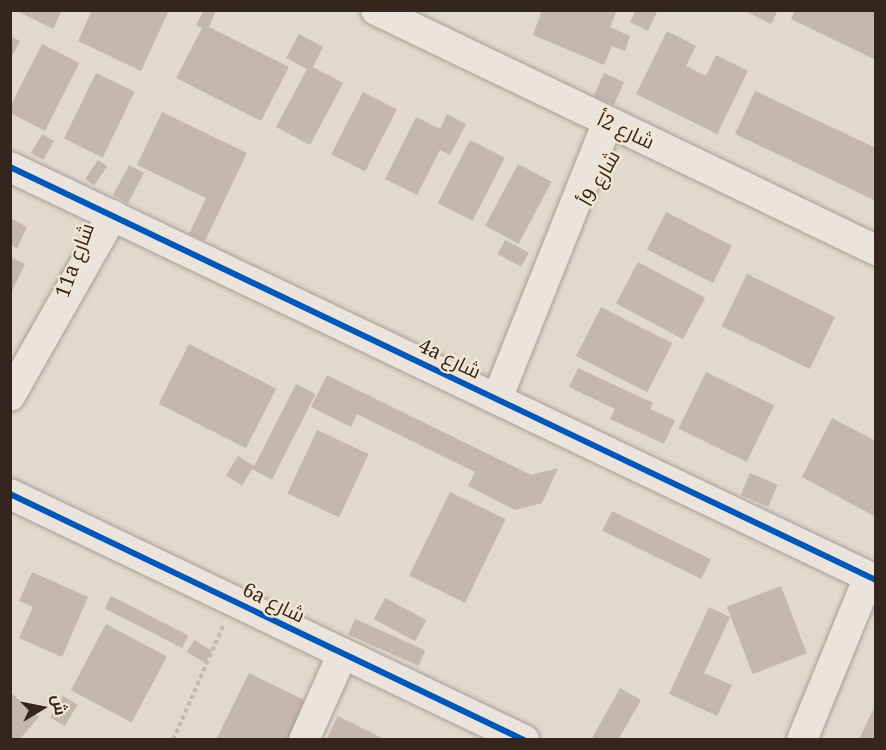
<!DOCTYPE html>
<html>
<head>
<meta charset="utf-8">
<style>
	body { margin:0 }
	#map { position:relative; width:886px; height:750px; overflow:hidden; background:#e1d9cb; font-family:"Noto Serif",Cairo,serif }
	div>[style] { position:absolute }
	[style*='--x'] { left:calc(var(--x)*1px); top:calc(var(--y)*1px); width:calc(var(--w)*1px); rotate:calc(var(--a)*1deg) }
	.building>* { inset:0; background:#c5b7ac; transform-origin:0 0 }
	.path>* { height:4px; margin-top:-2px; transform-origin:0; background:repeating-linear-gradient(90deg,#c2bbb3 0 4.5px,transparent 0 7.5px) }
	.roads { filter:drop-shadow(0 0 2px #a69e94) drop-shadow(0 0 2px #a69e94) }
	.street>* { height:30px; margin:-15px; padding:0 15px; transform-origin:15px; border-radius:15px; background:#eae4dc }
	.cycleway>* { height:6px; margin:-3px; padding:0 3px; transform-origin:3px; border-radius:3px; background:#0057b8 }
	span { translate:-50% -50%; white-space:nowrap; text-align:center; line-height:1.15; -webkit-text-stroke:4.5px #f3e6d0; paint-order:stroke }
	.street-label { font-size:20px; color:#34261d }
	.frame { position:absolute; inset:0; border:12px solid #34261d; pointer-events:none }
	.north { position:absolute; left:12px; top:678px; width:60px; height:60px; -webkit-text-stroke:4px #f3e6d0; paint-order:stroke; rotate:80deg; font-size:16px; font-weight:700; line-height:24px; text-align:center; color:#34261d }
	.north::after { content:''; display:block; margin:auto; width:21px; height:27px; background:#34261d; clip-path:polygon(50% 0,100% 100%,50% 72%,0 100%) }
</style>
</head>
<body>
<div id="map">
	<div class="building">
		<i style="clip-path:polygon(15px 10px,62px 10px,53px 29px)"></i>
		<i style="clip-path:polygon(92px 10px,169px 10px,141px 71px,78px 41px)"></i>
		<i style="clip-path:polygon(204px 10px,216px 10px,209px 27px,289px 67px,261px 121px,176px 78px,202px 28px,196px 25px)"></i>
		<i style="clip-path:polygon(542px 10px,617px 10px,610px 27px,630px 36px,625px 51px,612px 46px,604px 65px,533px 35px)"></i>
		<i style="clip-path:polygon(636px 10px,658px 10px,648px 31px,630px 22px)"></i>
		<i style="clip-path:polygon(743px 10px,778px 10px,771px 24px)"></i>
		<i style="clip-path:polygon(795px 10px,876px 10px,876px 60px,791px 19px)"></i>
		<i style="clip-path:polygon(667px 31px,696px 46px,686px 66px,706px 76px,716px 55px,748px 71px,717px 134px,636px 94px)"></i>
		<i style="clip-path:polygon(299px 34px,323px 47px,313px 67px,343px 83px,310px 145px,276px 127px,307px 69px,286px 58px)"></i>
		<i style="clip-path:polygon(10px 36px,20px 41px,10px 60px)"></i>
		<i style="left:42px;top:44px;width:42px;height:76px;rotate:27deg"></i>
		<i style="left:96px;top:73px;width:43px;height:73px;rotate:26deg"></i>
		<i style="left:604px;top:73px;width:22px;height:25px;rotate:24deg"></i>
		<i style="clip-path:polygon(755px 91px,876px 148px,876px 201px,735px 134px)"></i>
		<i style="left:363px;top:92px;width:38px;height:70px;rotate:27deg"></i>
		<i style="clip-path:polygon(162px 112px,247px 153px,205px 241px,189px 234px,206px 198px,137px 165px)"></i>
		<i style="clip-path:polygon(447px 114px,466px 124px,450px 155px,440px 150px,417px 195px,385px 179px,416px 117px,440px 129px)"></i>
		<i style="left:42px;top:134px;width:14px;height:22px;rotate:30deg"></i>
		<i style="left:470px;top:140px;width:39px;height:71px;rotate:27deg"></i>
		<i style="left:98px;top:160px;width:11px;height:23px;rotate:34deg"></i>
		<i style="left:518px;top:164px;width:38px;height:70px;rotate:28deg"></i>
		<i style="left:129px;top:165px;width:17px;height:34px;rotate:28deg"></i>
		<i style="left:666px;top:212px;width:74px;height:42px;rotate:27deg"></i>
		<i style="clip-path:polygon(10px 218px,27px 227px,17px 248px,10px 245px)"></i>
		<i style="left:505px;top:240px;width:27px;height:16px;rotate:28deg"></i>
		<i style="clip-path:polygon(10px 257px,25px 264px,10px 295px)"></i>
		<i style="left:638px;top:262px;width:76px;height:47px;rotate:28deg"></i>
		<i style="left:747px;top:274px;width:98px;height:58px;rotate:26deg"></i>
		<i style="left:601px;top:307px;width:80px;height:55px;rotate:27deg"></i>
		<i style="left:189px;top:344px;width:98px;height:67px;rotate:27deg"></i>
		<i style="clip-path:polygon(578px 368px,653px 403px,650px 409px,675px 420px,664px 444px,610px 419px,615px 409px,569px 387px)"></i>
		<i style="left:706px;top:372px;width:76px;height:63px;rotate:26deg"></i>
		<i style="clip-path:polygon(327px 375px,531px 475px,558px 468px,542px 503px,515px 510px,468px 486px,475px 472px,357px 414px,351px 427px,311px 407px)"></i>
		<i style="left:296px;top:384px;width:22px;height:96px;rotate:27deg"></i>
		<i style="clip-path:polygon(832px 418px,876px 441px,876px 517px,802px 477px)"></i>
		<i style="left:317px;top:430px;width:57px;height:70px;rotate:25deg"></i>
		<i style="left:238px;top:456px;width:19px;height:23px;rotate:32deg"></i>
		<i style="left:750px;top:473px;width:30px;height:24px;rotate:23deg"></i>
		<i style="left:450px;top:492px;width:62px;height:93px;rotate:26deg"></i>
		<i style="left:612px;top:511px;width:110px;height:22px;rotate:26deg"></i>
		<i style="clip-path:polygon(32px 572px,88px 597px,62px 657px,19px 638px,33px 607px,19px 601px)"></i>
		<i style="left:781px;top:586px;width:72px;height:58px;rotate:69deg"></i>
		<i style="left:111px;top:596px;width:87px;height:14px;rotate:27deg"></i>
		<i style="left:385px;top:598px;width:47px;height:24px;rotate:28deg"></i>
		<i style="clip-path:polygon(709px 607px,730px 617px,704px 673px,732px 685px,717px 716px,669px 694px)"></i>
		<i style="left:355px;top:619px;width:77px;height:17px;rotate:24deg"></i>
		<i style="left:106px;top:624px;width:69px;height:75px;rotate:28deg"></i>
		<i style="left:194px;top:640px;width:21px;height:14px;rotate:31deg"></i>
		<i style="clip-path:polygon(249px 673px,310px 703px,292px 740px,216px 740px)"></i>
		<i style="clip-path:polygon(620px 688px,641px 700px,618px 740px,591px 740px)"></i>
		<i style="clip-path:polygon(10px 692px,39px 717px,19px 740px,10px 740px)"></i>
		<i style="left:63px;top:696px;width:17px;height:25px;rotate:31deg"></i>
		<i style="clip-path:polygon(876px 704px,876px 740px,860px 740px,859px 739px)"></i>
		<i style="clip-path:polygon(338px 716px,386px 740px,326px 740px)"></i>
	</div>
	<div class="path">
		<i style="--x:173;--y:740;--w:127;--a:-66.3"></i>
	</div>
	<div class="roads">
		<div class="street">
			<i style="--x:376;--y:10;--w:555;--a:25.64"></i>
			<i style="--x:10;--y:167;--w:959;--a:25.5"></i>
			<i style="--x:10;--y:396;--w:208;--a:-60.4"></i>
			<i style="--x:497;--y:399;--w:298;--a:-68.2"></i>
			<i style="--x:10;--y:494;--w:570;--a:25.58"></i>
			<i style="--x:304;--y:740;--w:95;--a:-65.9"></i>
			<i style="--x:802;--y:740;--w:176;--a:-67.7"></i>
		</div>
	</div>
	<div class="cycleway">
		<i style="--x:10;--y:167;--w:959;--a:25.5"></i>
		<i style="--x:10;--y:494;--w:570;--a:25.58"></i>
	</div>
	<div class="street-label">
		<span style="left:626px;top:130px;rotate:25deg">شارع 2أ</span>
		<span style="left:599px;top:178px;rotate:-60deg">شارع 9أ</span>
		<span style="left:74px;top:260px;rotate:-70deg">11a شارع</span>
		<span style="left:450px;top:358px;rotate:26deg">4a شارع</span>
		<span style="left:274px;top:602px;rotate:26deg">6a شارع</span>
	</div>
	<div class="frame"></div>
	<div class="north">ش</div>
</div>
</body>
</html>
